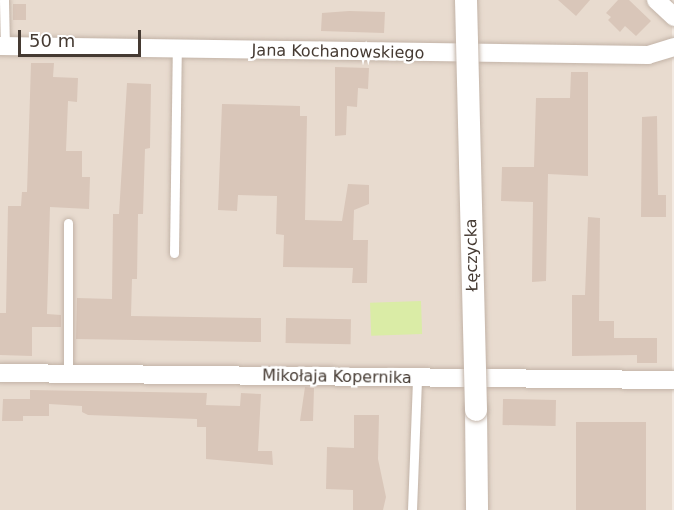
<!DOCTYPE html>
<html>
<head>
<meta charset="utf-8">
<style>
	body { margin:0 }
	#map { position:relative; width:674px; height:510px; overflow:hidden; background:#f3eae2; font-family:"DejaVu Sans",sans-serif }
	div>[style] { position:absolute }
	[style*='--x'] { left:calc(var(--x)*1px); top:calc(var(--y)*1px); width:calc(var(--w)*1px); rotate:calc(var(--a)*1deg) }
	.residential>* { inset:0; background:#e8dbcf; transform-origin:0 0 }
	.green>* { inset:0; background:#daeca6; transform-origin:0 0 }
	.building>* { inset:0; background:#d9c6b9; transform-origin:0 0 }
	.roads { filter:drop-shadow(0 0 2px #c2b3a7) drop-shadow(0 0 2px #c2b3a7) }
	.service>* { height:9px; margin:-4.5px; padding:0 4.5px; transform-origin:4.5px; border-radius:4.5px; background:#fff }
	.minor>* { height:18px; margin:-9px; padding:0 9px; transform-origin:9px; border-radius:9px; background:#fff }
	.tertiary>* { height:22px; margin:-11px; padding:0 11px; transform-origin:11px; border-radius:11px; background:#fff }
	.bridges { filter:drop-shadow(0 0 2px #c2b3a7) drop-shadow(0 0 2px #c2b3a7) }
	.tertiary-bridge>* { height:22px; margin:-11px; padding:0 11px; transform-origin:11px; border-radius:11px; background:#fff }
	span { translate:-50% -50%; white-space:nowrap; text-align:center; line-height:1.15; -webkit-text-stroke:5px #fff; paint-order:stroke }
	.street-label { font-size:16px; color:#453a32 }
	.scale { position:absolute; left:18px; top:30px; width:123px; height:27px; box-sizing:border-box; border:3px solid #453a32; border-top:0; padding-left:8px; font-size:18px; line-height:21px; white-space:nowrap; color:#453a32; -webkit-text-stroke:4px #fff; paint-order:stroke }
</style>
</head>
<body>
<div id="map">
	<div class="residential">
		<i style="left:0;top:0;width:672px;height:510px"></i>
	</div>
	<div class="green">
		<i style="left:421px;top:301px;width:33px;height:51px;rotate:88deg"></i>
	</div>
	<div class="building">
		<i style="clip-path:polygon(558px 0,590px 0,576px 16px)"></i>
		<i style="clip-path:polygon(618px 0,629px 0,651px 21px,636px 36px,625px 26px,620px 32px,608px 20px,611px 17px,606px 13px)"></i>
		<i style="left:26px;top:4px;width:16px;height:13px;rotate:90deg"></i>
		<i style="clip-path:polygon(349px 11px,385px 12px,384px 33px,321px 31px,322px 13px)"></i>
		<i style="clip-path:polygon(31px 63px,54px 63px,53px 77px,78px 78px,77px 102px,68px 101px,66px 151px,82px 151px,82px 177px,90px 177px,89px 209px,50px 207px,47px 314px,61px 315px,61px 327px,32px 327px,32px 356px,0 355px,0 313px,6px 313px,8px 206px,21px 206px,22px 192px,27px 192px)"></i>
		<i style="clip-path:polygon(335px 67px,369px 68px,368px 89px,358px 88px,357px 107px,347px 106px,346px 135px,335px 136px)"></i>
		<i style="clip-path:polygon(571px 72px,588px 72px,588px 176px,548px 174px,546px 281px,532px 282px,533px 202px,501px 201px,502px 167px,534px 167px,536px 98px,570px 98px)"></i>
		<i style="clip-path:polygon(127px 83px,151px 84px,150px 148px,145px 149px,143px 214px,138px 214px,137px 279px,132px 279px,131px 316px,261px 318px,261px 342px,76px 339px,77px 298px,112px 299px,113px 214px,119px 214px)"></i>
		<i style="clip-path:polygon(222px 104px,300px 106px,300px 116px,307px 116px,305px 220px,342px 221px,348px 184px,369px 185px,369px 204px,354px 210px,353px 240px,368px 240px,367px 283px,352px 283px,353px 268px,283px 267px,284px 235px,276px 234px,277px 196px,238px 195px,237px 211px,218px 210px)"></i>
		<i style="clip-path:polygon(657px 116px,658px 195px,666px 195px,666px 217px,641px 217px,642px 117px)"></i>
		<i style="clip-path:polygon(588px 217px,600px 218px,599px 321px,614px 321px,614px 338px,657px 338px,657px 363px,637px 363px,637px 355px,572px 356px,572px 295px,585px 295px)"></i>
		<i style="left:286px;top:318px;width:65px;height:25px;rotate:1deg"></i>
		<i style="clip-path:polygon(305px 387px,314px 388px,313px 421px,300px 421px)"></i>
		<i style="clip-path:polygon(30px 390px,207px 393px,206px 405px,240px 406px,241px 393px,261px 394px,258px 451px,272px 451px,273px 465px,206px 459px,206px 427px,197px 427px,197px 419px,88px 415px,82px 412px,82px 406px,49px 404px,49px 416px,23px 416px,23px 421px,2px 421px,3px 399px,30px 399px)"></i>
		<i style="left:503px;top:399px;width:53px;height:26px;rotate:1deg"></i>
		<i style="clip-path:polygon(354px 415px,379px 415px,378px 459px,386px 497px,383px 510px,353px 510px,353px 490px,326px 489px,327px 447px,354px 448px)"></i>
		<i style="left:576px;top:422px;width:70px;height:88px"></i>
	</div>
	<div class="roads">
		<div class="service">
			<i style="--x:4;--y:0;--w:46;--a:88.8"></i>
			<i style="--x:68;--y:223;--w:151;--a:90"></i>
			<i style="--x:174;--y:253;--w:203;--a:-89.2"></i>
			<i style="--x:412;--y:510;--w:132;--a:-87.8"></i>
		</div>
		<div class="minor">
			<i style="--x:656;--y:0;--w:25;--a:43"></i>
			<i style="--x:0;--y:46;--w:648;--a:0.8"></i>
			<i style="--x:648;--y:55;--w:27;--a:-17"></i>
			<i style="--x:0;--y:373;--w:674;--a:0.6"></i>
		</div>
		<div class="tertiary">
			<i style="--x:476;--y:410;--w:100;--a:89.4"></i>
		</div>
	</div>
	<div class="bridges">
		<div class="tertiary-bridge">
			<i style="--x:466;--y:0;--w:410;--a:88.6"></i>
		</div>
	</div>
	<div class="street-label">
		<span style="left:338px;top:52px;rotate:1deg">Jana Kochanowskiego</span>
		<span style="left:472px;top:255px;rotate:-91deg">Łęczycka</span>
		<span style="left:337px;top:377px;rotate:1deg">Mikołaja Kopernika</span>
	</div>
	<div class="scale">50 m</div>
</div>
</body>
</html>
